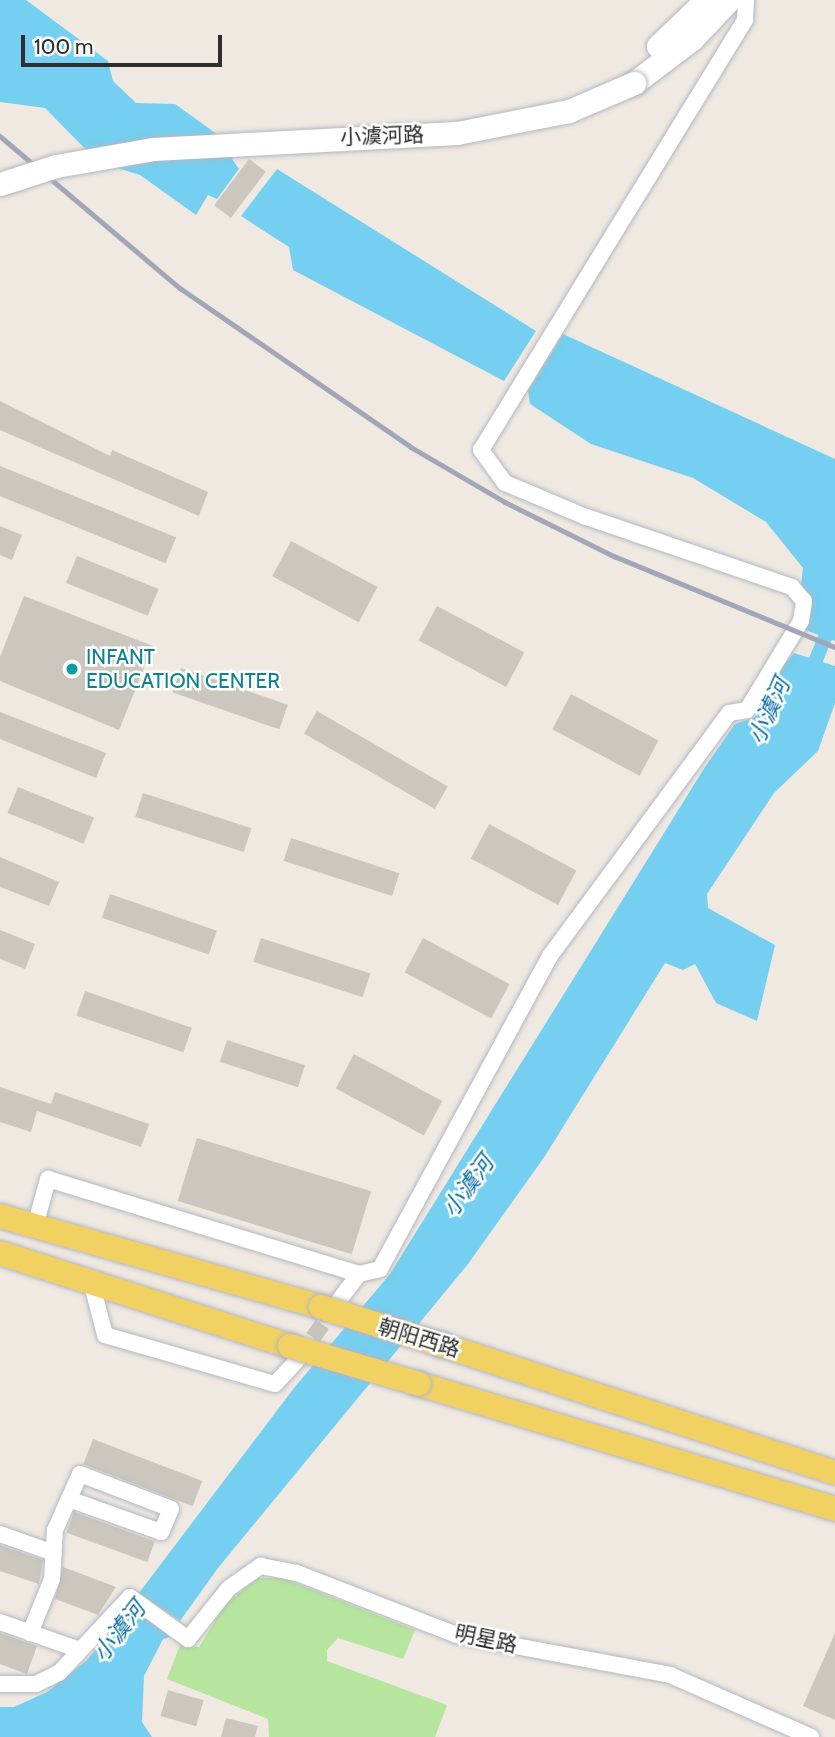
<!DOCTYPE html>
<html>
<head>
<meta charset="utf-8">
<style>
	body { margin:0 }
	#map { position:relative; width:835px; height:1737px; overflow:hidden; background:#efe9e1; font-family:Cabin,"Noto Sans SC",sans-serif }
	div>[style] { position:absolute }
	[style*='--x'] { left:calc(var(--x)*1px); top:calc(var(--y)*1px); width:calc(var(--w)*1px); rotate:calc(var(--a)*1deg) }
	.green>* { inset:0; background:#b6e59e }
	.water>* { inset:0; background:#75cff0 }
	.canal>* { height:14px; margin:-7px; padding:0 7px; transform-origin:7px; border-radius:7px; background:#75cff0 }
	.building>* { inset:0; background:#cbc7bf; transform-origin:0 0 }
	.street-tunnel>* { height:16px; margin-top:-8px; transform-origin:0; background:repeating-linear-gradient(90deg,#c8c4bd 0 16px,transparent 0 24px) }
	.roads { filter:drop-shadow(0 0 2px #b4b7c1) drop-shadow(0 0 2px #b4b7c1) }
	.street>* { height:16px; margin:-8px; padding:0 8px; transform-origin:8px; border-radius:8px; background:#fff }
	.secondary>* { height:23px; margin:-11.5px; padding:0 11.5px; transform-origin:11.5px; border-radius:11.5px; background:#fff }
	.primary>* { height:24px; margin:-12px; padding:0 12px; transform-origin:12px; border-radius:12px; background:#f2d163 }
	.rail>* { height:4.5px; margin:-2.25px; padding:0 2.25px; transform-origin:2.25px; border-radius:2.25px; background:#a3a6b8 }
	.bridges { filter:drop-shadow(0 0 2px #b4b7c1) drop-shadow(0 0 2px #b4b7c1) }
	.secondary-bridge>* { height:23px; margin:-11.5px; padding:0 11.5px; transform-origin:11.5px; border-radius:11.5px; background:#fff }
	.primary-bridge>* { height:24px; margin:-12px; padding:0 12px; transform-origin:12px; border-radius:12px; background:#f2d163 }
	.dots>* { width:19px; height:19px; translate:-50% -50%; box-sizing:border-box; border:4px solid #fff; border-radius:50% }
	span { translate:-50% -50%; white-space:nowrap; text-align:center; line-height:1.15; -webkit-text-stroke:5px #fff; paint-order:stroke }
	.street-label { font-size:21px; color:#2e2e2e }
	.culture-label { font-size:21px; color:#0d838f }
	.left { translate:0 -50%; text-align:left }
	.water-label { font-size:23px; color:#0d6fa3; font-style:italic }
	.scale { position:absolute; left:21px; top:35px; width:201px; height:32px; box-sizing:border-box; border:4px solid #2e2e2e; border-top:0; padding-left:9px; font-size:21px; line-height:24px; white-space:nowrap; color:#2e2e2e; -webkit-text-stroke:5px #fff; paint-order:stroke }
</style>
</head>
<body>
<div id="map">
	<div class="green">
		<i style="clip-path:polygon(258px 1578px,283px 1578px,415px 1630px,403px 1659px,338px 1638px,327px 1650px,327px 1661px,447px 1705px,435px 1737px,269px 1737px,268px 1719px,167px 1679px,180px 1645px,199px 1647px,226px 1603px)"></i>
	</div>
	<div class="water">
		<i style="clip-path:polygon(0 0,26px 0,108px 61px,113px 81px,136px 103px,175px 104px,239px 150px,232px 159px,239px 169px,217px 199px,208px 195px,196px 215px,140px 175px,98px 162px,45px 108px,0 102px)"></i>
		<i style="clip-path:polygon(277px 169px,536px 331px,504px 381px,293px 270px,289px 247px,241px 216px)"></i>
		<i style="clip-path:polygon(563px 334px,835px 459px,835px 641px,805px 630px,811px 612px,801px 585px,803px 568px,766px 522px,693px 478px,591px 444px,530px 404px,528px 391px)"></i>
		<i style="clip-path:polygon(794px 653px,835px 666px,835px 703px,818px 751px,774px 793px,707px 894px,708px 908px,775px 945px,757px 1021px,716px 1003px,695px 964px,683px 970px,665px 963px,545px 1156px,468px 1264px,218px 1568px,180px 1621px,139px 1593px,294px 1388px,390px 1274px,705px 767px,735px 724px,755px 717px,766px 686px)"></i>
		<i style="clip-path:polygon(131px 1607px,170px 1637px,163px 1639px,144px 1676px,142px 1722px,152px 1737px,0 1737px,0 1707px,14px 1707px,47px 1692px,87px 1660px)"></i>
	</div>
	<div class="canal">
		<i style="--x:809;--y:677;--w:69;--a:-67.9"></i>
	</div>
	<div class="building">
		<i style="left:249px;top:159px;width:21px;height:58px;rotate:37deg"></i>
		<i style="clip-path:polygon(0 401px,110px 456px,112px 450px,208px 492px,199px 516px,0 430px)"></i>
		<i style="left:0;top:466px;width:190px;height:28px;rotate:22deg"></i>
		<i style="clip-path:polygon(0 526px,22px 535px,12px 560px,0 555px)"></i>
		<i style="left:291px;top:541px;width:98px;height:40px;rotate:28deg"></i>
		<i style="left:77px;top:556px;width:88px;height:29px;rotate:22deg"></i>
		<i style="clip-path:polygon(24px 596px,153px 646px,119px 730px,0 681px,0 657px)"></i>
		<i style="left:437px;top:606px;width:99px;height:39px;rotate:28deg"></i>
		<i style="left:181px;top:668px;width:113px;height:26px;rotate:19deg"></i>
		<i style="left:571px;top:694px;width:99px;height:40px;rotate:28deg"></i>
		<i style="left:317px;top:711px;width:151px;height:26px;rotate:30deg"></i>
		<i style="clip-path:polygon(0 712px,106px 753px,96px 778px,0 739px)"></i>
		<i style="left:18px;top:787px;width:82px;height:28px;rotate:22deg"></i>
		<i style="left:143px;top:793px;width:114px;height:25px;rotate:18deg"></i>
		<i style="left:489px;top:824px;width:99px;height:39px;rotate:28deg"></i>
		<i style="left:291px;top:838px;width:114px;height:24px;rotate:18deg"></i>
		<i style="clip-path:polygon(0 857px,59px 882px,49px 906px,0 887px)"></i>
		<i style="left:110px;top:894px;width:113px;height:25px;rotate:19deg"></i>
		<i style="clip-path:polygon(0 930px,35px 944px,25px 969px,0 959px)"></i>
		<i style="left:261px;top:938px;width:115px;height:25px;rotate:18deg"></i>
		<i style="left:423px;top:938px;width:98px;height:39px;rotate:28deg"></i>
		<i style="left:85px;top:991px;width:113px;height:26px;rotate:19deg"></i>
		<i style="left:227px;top:1040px;width:82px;height:23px;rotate:18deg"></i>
		<i style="left:354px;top:1054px;width:100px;height:39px;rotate:28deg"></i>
		<i style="clip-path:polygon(0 1087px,51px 1104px,55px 1092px,149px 1124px,141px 1147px,37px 1111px,31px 1132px,0 1122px)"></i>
		<i style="left:197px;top:1138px;width:182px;height:66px;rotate:17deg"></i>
		<i style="left:93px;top:1439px;width:117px;height:27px;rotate:21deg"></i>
		<i style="left:74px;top:1512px;width:86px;height:22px;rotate:20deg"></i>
		<i style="clip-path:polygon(0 1545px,43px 1560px,39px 1584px,0 1571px)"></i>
		<i style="clip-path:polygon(63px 1567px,116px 1587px,98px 1615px,55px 1599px)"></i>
		<i style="clip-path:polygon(0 1633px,37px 1646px,27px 1674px,0 1664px)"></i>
		<i style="clip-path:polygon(835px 1633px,835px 1720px,803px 1706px)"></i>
		<i style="left:168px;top:1690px;width:37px;height:27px;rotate:16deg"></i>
		<i style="clip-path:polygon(226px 1718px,258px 1726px,255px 1737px,221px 1737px)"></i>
	</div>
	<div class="street-tunnel">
		<i style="--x:299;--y:1357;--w:65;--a:-54.4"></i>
	</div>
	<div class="roads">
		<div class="street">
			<i style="--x:35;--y:1226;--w:49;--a:-74.5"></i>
			<i style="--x:48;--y:1179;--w:325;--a:17"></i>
			<i style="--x:359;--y:1274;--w:22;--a:-13"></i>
			<i style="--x:380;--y:1269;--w:356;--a:-61.5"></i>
			<i style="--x:550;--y:956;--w:302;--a:-53.6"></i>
			<i style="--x:729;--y:713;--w:18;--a:-9"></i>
			<i style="--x:747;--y:710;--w:104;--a:-58.8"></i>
			<i style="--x:801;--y:621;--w:20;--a:-81"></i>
			<i style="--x:804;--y:601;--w:18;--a:-131"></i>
			<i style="--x:792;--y:587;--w:218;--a:-161.2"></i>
			<i style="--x:586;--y:517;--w:88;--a:-157.2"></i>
			<i style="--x:505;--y:483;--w:41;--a:-126"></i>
			<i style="--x:481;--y:450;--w:505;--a:-58.45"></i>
			<i style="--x:745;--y:20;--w:20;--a:-87"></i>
			<i style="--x:92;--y:1285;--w:52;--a:75.4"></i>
			<i style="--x:105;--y:1335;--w:177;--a:16.1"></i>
			<i style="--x:275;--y:1384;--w:34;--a:-47"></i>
			<i style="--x:337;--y:1303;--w:36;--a:-53"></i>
			<i style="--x:0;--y:1534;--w:57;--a:19.4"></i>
			<i style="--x:0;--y:1622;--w:85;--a:19.3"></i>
			<i style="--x:30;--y:1633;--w:58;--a:-67.8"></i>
			<i style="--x:52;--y:1579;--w:49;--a:-86.5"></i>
			<i style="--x:55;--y:1530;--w:61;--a:-65.9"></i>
			<i style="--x:80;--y:1474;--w:97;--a:21"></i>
			<i style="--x:171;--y:1509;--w:25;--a:113"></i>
			<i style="--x:161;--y:1532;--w:98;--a:-160.3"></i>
			<i style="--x:0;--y:1684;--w:36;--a:0"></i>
			<i style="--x:36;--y:1684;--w:25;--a:-26"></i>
			<i style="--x:59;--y:1673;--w:104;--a:-46.9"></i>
			<i style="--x:130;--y:1597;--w:72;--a:35.9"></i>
			<i style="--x:188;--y:1639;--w:65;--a:-51.2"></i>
			<i style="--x:229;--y:1588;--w:39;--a:-35"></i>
			<i style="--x:261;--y:1566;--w:37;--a:11"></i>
			<i style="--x:297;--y:1573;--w:172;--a:21.2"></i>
			<i style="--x:457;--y:1635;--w:217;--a:10.6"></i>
			<i style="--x:670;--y:1675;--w:154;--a:23.7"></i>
		</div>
		<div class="secondary">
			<i style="--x:658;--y:46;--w:66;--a:-43.8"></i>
			<i style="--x:634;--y:83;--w:73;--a:-37.2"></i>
			<i style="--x:692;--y:39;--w:54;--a:-46.5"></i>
		</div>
		<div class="primary">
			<i style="--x:0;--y:1216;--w:334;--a:15.8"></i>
			<i style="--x:0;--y:1253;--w:305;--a:17.8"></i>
			<i style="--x:442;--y:1345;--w:413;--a:18"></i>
			<i style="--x:419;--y:1384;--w:434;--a:16.7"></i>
		</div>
	</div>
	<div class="rail">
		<i style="--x:0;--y:136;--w:236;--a:40.2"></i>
		<i style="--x:180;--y:288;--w:280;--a:34.5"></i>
		<i style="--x:411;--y:447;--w:109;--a:30.3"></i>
		<i style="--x:505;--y:502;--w:122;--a:26.4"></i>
		<i style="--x:614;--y:556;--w:239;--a:22.4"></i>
	</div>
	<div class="bridges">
		<div class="secondary-bridge">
			<i style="--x:0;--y:184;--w:59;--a:-17.8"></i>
			<i style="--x:56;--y:166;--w:98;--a:-9.9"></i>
			<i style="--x:153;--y:149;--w:304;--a:-3"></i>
			<i style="--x:457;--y:133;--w:114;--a:-11.1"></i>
			<i style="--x:569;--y:111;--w:71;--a:-23.3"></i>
		</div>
		<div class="primary-bridge">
			<i style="--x:321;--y:1307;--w:127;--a:17.4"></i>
			<i style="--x:290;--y:1346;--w:134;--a:16.4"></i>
		</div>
	</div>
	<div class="dots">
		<i style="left:72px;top:669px;background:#0f9aa8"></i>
	</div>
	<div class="street-label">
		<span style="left:382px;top:136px;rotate:-2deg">小澞河路</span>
		<span style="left:419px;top:1338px;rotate:17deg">朝阳西路</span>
		<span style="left:486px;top:1639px;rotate:12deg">明星路</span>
	</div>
	<div class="culture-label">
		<span class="left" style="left:86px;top:669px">INFANT<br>EDUCATION CENTER</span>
	</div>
	<div class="water-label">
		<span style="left:769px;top:711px;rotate:-66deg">小澞河</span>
		<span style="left:468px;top:1186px;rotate:-54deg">小澞河</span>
		<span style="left:119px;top:1631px;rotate:-52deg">小澞河</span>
	</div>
	<div class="scale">100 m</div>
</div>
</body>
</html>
